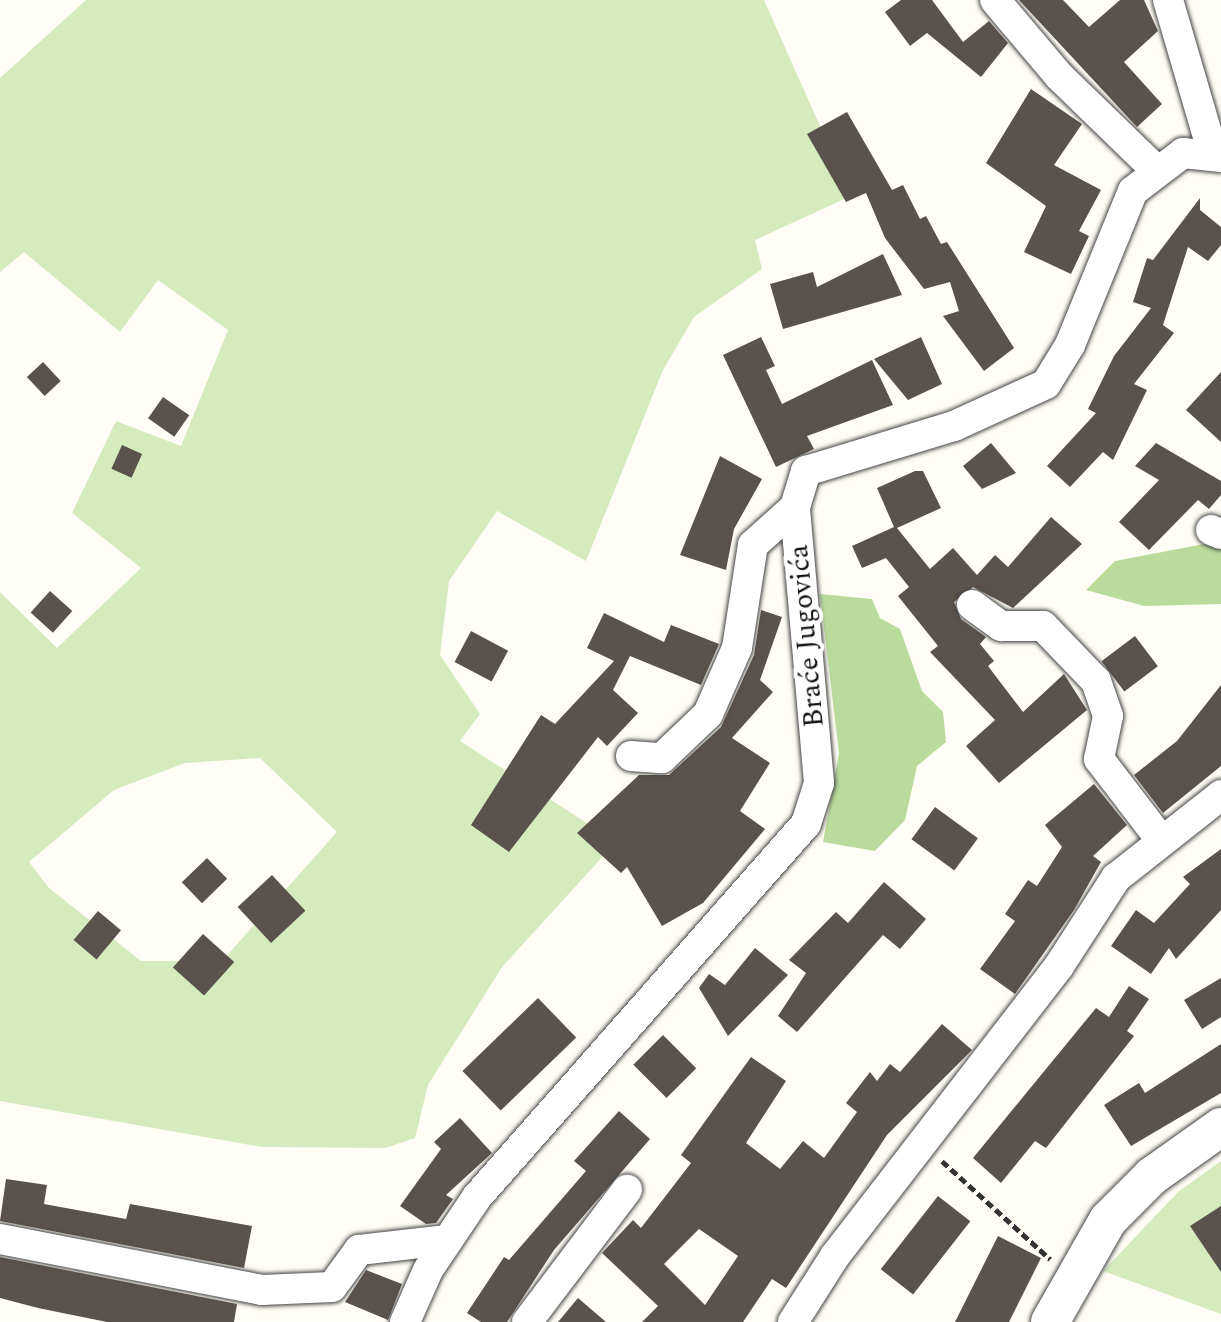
<!DOCTYPE html>
<html>
<head>
<meta charset="utf-8">
<style>
	body { margin:0 }
	#map { position:relative; width:1221px; height:1322px; overflow:hidden; background:#fffdf5; font-family:Spectral,serif }
	div>[style] { position:absolute }
	[style*='--x'] { left:calc(var(--x)*1px); top:calc(var(--y)*1px); width:calc(var(--w)*1px); rotate:calc(var(--a)*1deg) }
	.green>* { inset:0; background:#d5ebbd }
	.forest>* { inset:0; background:#b9dc9c }
	.building>* { inset:0; background:#5a524d; transform-origin:0 0 }
	.path>* { height:5px; margin-top:-2.5px; transform-origin:0; background:repeating-linear-gradient(90deg,#333 0 8px,transparent 0 12px) }
	.roads { filter:drop-shadow(0 0 2px #444) drop-shadow(0 0 2px #444) }
	.minor>* { height:30px; margin:-15px; padding:0 15px; transform-origin:15px; border-radius:15px; background:#fff }
	.tertiary>* { height:38px; margin:-19px; padding:0 19px; transform-origin:19px; border-radius:19px; background:#fff }
	span { translate:-50% -50%; white-space:nowrap; text-align:center; line-height:1.15; -webkit-text-stroke:8px #fff; paint-order:stroke }
	.street-label { font-size:28px; color:#111 }
</style>
</head>
<body>
<div id="map">
	<div class="green">
		<i style="clip-path:polygon(evenodd,86px 0,764px 0,851px 196px,755px 240px,762px 269px,694px 317px,663px 370px,586px 561px,497px 511px,449px 581px,440px 655px,480px 714px,460px 741px,616px 842px,502px 967px,428px 1085px,415px 1138px,385px 1148px,261px 1147px,0 1101px,0 592px,57px 648px,141px 568px,72px 513px,116px 421px,181px 446px,228px 330px,158px 280px,120px 332px,24px 252px,0 272px,0 78px,86px 0,260px 758px,337px 832px,222px 961px,141px 961px,49px 888px,29px 862px,114px 790px,185px 763px,260px 758px)"></i>
		<i style="clip-path:polygon(1221px 1161px,1221px 1314px,1103px 1271px,1178px 1192px)"></i>
	</div>
	<div class="forest">
		<i style="clip-path:polygon(1204px 544px,1221px 547px,1221px 604px,1144px 606px,1086px 590px,1115px 561px)"></i>
		<i style="clip-path:polygon(820px 594px,872px 599px,880px 618px,900px 629px,922px 691px,943px 712px,946px 742px,917px 766px,905px 820px,875px 851px,823px 842px,839px 753px)"></i>
	</div>
	<div class="building">
		<i style="clip-path:polygon(901px 0,932px 0,963px 42px,989px 21px,1008px 43px,981px 77px,927px 33px,910px 46px,885px 12px)"></i>
		<i style="clip-path:polygon(1019px 0,1063px 0,1089px 27px,1120px 0,1144px 0,1158px 31px,1124px 62px,1162px 104px,1137px 127px)"></i>
		<i style="clip-path:polygon(1031px 89px,1082px 124px,1054px 165px,1101px 190px,1079px 231px,1089px 236px,1071px 274px,1024px 252px,1046px 206px,986px 163px)"></i>
		<i style="clip-path:polygon(847px 112px,892px 190px,903px 185px,920px 219px,926px 216px,941px 244px,947px 242px,1014px 348px,984px 371px,943px 316px,959px 311px,950px 282px,924px 289px,885px 238px,866px 193px,846px 202px,807px 134px)"></i>
		<i style="clip-path:polygon(1200px 198px,1200px 210px,1221px 227px,1221px 245px,1208px 261px,1188px 247px,1163px 325px,1174px 333px,1134px 384px,1147px 390px,1113px 460px,1103px 452px,1070px 487px,1047px 466px,1096px 413px,1088px 409px,1114px 356px,1151px 308px,1133px 302px,1147px 258px,1153px 260px)"></i>
		<i style="clip-path:polygon(883px 254px,902px 295px,783px 329px,770px 284px,813px 272px,817px 287px)"></i>
		<i style="clip-path:polygon(761px 337px,775px 366px,766px 370px,782px 404px,872px 360px,893px 405px,807px 436px,814px 449px,776px 467px,723px 355px)"></i>
		<i style="clip-path:polygon(921px 337px,942px 384px,908px 400px,874px 359px)"></i>
		<i style="left:43px;top:362px;width:26px;height:22px;rotate:47deg"></i>
		<i style="clip-path:polygon(1221px 372px,1221px 442px,1186px 410px)"></i>
		<i style="left:163px;top:397px;width:32px;height:26px;rotate:35deg"></i>
		<i style="clip-path:polygon(991px 443px,1016px 473px,982px 489px,963px 466px)"></i>
		<i style="clip-path:polygon(1156px 443px,1221px 481px,1221px 495px,1209px 509px,1198px 500px,1149px 550px,1119px 522px,1159px 480px,1135px 466px)"></i>
		<i style="left:122px;top:445px;width:22px;height:26px;rotate:24deg"></i>
		<i style="clip-path:polygon(720px 456px,762px 479px,734px 529px,726px 570px,680px 555px)"></i>
		<i style="clip-path:polygon(915px 471px,923px 471px,941px 508px,897px 528px,930px 569px,953px 548px,977px 575px,995px 555px,1008px 567px,1051px 517px,1082px 544px,1013px 608px,973px 587px,954px 602px,961px 619px,986px 637px,980px 644px,994px 661px,988px 666px,1023px 712px,1064px 674px,1087px 710px,999px 783px,966px 746px,995px 720px,930px 652px,938px 646px,898px 596px,909px 587px,886px 558px,862px 568px,852px 546px,894px 527px,877px 488px)"></i>
		<i style="left:50px;top:591px;width:30px;height:29px;rotate:42deg"></i>
		<i style="clip-path:polygon(761px 610px,782px 617px,760px 680px,773px 692px,732px 738px,770px 763px,740px 811px,765px 829px,703px 903px,662px 926px,627px 867px,621px 873px,577px 833px,639px 775px,669px 775px,721px 727px,754px 655px)"></i>
		<i style="clip-path:polygon(604px 613px,664px 642px,671px 625px,719px 644px,701px 685px,630px 656px,613px 690px,638px 713px,607px 746px,598px 737px,509px 852px,471px 825px,541px 715px,555px 724px,614px 661px,587px 648px)"></i>
		<i style="left:471px;top:631px;width:42px;height:35px;rotate:28deg"></i>
		<i style="left:1135px;top:636px;width:38px;height:42px;rotate:53deg"></i>
		<i style="clip-path:polygon(1221px 685px,1221px 766px,1163px 813px,1134px 775px,1177px 741px)"></i>
		<i style="clip-path:polygon(1094px 784px,1127px 825px,1093px 856px,1101px 862px,1074px 910px,1015px 994px,980px 969px,1015px 921px,1005px 914px,1028px 880px,1037px 886px,1062px 847px,1045px 825px)"></i>
		<i style="left:935px;top:807px;width:53px;height:40px;rotate:36deg"></i>
		<i style="clip-path:polygon(1221px 849px,1221px 910px,1176px 959px,1169px 948px,1151px 974px,1111px 946px,1136px 910px,1154px 923px,1190px 884px,1183px 877px)"></i>
		<i style="left:207px;top:858px;width:29px;height:35px;rotate:46deg"></i>
		<i style="left:272px;top:875px;width:49px;height:47px;rotate:47deg"></i>
		<i style="clip-path:polygon(884px 882px,926px 919px,900px 949px,883px 935px,797px 1032px,778px 1016px,806px 973px,789px 960px,836px 912px,848px 923px)"></i>
		<i style="left:98px;top:911px;width:30px;height:38px;rotate:40deg"></i>
		<i style="left:203px;top:934px;width:42px;height:45px;rotate:42deg"></i>
		<i style="clip-path:polygon(755px 948px,788px 975px,728px 1036px,699px 988px,709px 974px,725px 985px)"></i>
		<i style="clip-path:polygon(1221px 978px,1221px 1017px,1202px 1029px,1184px 1000px)"></i>
		<i style="clip-path:polygon(1129px 986px,1149px 999px,1127px 1031px,1134px 1036px,1046px 1148px,1035px 1141px,1001px 1183px,973px 1158px,1096px 1008px,1109px 1017px)"></i>
		<i style="left:538px;top:998px;width:55px;height:105px;rotate:46deg"></i>
		<i style="clip-path:polygon(evenodd,942px 1024px,972px 1050px,887px 1135px,786px 1288px,772px 1279px,743px 1322px,642px 1322px,658px 1306px,602px 1253px,633px 1220px,641px 1228px,691px 1163px,681px 1155px,751px 1057px,786px 1081px,746px 1143px,780px 1169px,803px 1141px,824px 1158px,857px 1112px,846px 1103px,870px 1072px,877px 1081px,890px 1064px,900px 1072px,942px 1024px,699px 1229px,738px 1256px,705px 1305px,664px 1264px,699px 1229px)"></i>
		<i style="left:663px;top:1035px;width:47px;height:42px;rotate:45deg"></i>
		<i style="clip-path:polygon(1221px 1044px,1221px 1093px,1131px 1146px,1104px 1105px,1139px 1083px,1145px 1093px)"></i>
		<i style="clip-path:polygon(619px 1111px,650px 1139px,554px 1250px,507px 1322px,481px 1322px,467px 1313px,504px 1257px,509px 1260px,586px 1171px,574px 1161px)"></i>
		<i style="clip-path:polygon(460px 1118px,492px 1153px,446px 1195px,453px 1199px,436px 1223px,426px 1224px,400px 1206px,441px 1149px,434px 1142px)"></i>
		<i style="clip-path:polygon(6px 1179px,47px 1185px,44px 1204px,126px 1219px,130px 1204px,252px 1226px,244px 1268px,0 1221px)"></i>
		<i style="left:938px;top:1196px;width:41px;height:93px;rotate:38deg"></i>
		<i style="clip-path:polygon(1221px 1206px,1221px 1272px,1190px 1226px)"></i>
		<i style="clip-path:polygon(998px 1236px,1041px 1258px,1009px 1322px,955px 1322px)"></i>
		<i style="clip-path:polygon(0 1257px,237px 1304px,234px 1322px,107px 1322px,38px 1308px,0 1298px)"></i>
		<i style="clip-path:polygon(366px 1270px,402px 1284px,388px 1320px,345px 1302px)"></i>
		<i style="clip-path:polygon(578px 1298px,606px 1322px,558px 1322px)"></i>
	</div>
	<div class="path">
		<i style="--x:942;--y:1161;--w:146;--a:42.2"></i>
	</div>
	<div class="roads">
		<div class="minor">
			<i style="--x:995;--y:0;--w:99;--a:49.9"></i>
			<i style="--x:1059;--y:76;--w:132;--a:44.1"></i>
			<i style="--x:1168;--y:0;--w:160;--a:73.7"></i>
			<i style="--x:1211;--y:530;--w:11;--a:22"></i>
			<i style="--x:972;--y:605;--w:36;--a:36"></i>
			<i style="--x:1001;--y:626;--w:42;--a:0"></i>
			<i style="--x:1043;--y:626;--w:76;--a:46.1"></i>
			<i style="--x:1096;--y:681;--w:37;--a:71"></i>
			<i style="--x:1108;--y:716;--w:44;--a:101.8"></i>
			<i style="--x:1099;--y:759;--w:102;--a:52.6"></i>
			<i style="--x:631;--y:756;--w:31;--a:4"></i>
			<i style="--x:662;--y:758;--w:64;--a:-43.7"></i>
			<i style="--x:708;--y:714;--w:72;--a:-66.3"></i>
			<i style="--x:737;--y:648;--w:104;--a:-81.2"></i>
			<i style="--x:753;--y:545;--w:57;--a:-42.1"></i>
			<i style="--x:0;--y:1239;--w:267;--a:11"></i>
			<i style="--x:262;--y:1290;--w:70;--a:-2.5"></i>
			<i style="--x:332;--y:1287;--w:46;--a:-53.9"></i>
			<i style="--x:359;--y:1250;--w:89;--a:-6.5"></i>
			<i style="--x:405;--y:1322;--w:57;--a:-66.1"></i>
			<i style="--x:428;--y:1270;--w:88;--a:-56.1"></i>
			<i style="--x:477;--y:1197;--w:497;--a:-48.6"></i>
			<i style="--x:806;--y:824;--w:43;--a:-72.4"></i>
			<i style="--x:819;--y:783;--w:277;--a:-95"></i>
			<i style="--x:795;--y:507;--w:38;--a:-73"></i>
			<i style="--x:806;--y:471;--w:155;--a:-16.9"></i>
			<i style="--x:954;--y:426;--w:101;--a:-24.5"></i>
			<i style="--x:1046;--y:384;--w:46;--a:-58.4"></i>
			<i style="--x:1070;--y:345;--w:166;--a:-67.8"></i>
			<i style="--x:1133;--y:191;--w:63;--a:-37.2"></i>
			<i style="--x:1183;--y:153;--w:38;--a:6"></i>
			<i style="--x:527;--y:1322;--w:166;--a:-52.9"></i>
			<i style="--x:793;--y:1322;--w:78;--a:-57.5"></i>
			<i style="--x:835;--y:1256;--w:366;--a:-52.3"></i>
			<i style="--x:1059;--y:966;--w:105;--a:-57.1"></i>
			<i style="--x:1116;--y:878;--w:134;--a:-38.3"></i>
		</div>
		<div class="tertiary">
			<i style="--x:1050;--y:1322;--w:117;--a:-60.4"></i>
			<i style="--x:1108;--y:1220;--w:62;--a:-45"></i>
			<i style="--x:1152;--y:1176;--w:85;--a:-35.4"></i>
		</div>
	</div>
	<div class="street-label">
		<span style="left:807px;top:636px;rotate:-95deg">Braće Jugovića</span>
	</div>
</div>
</body>
</html>
